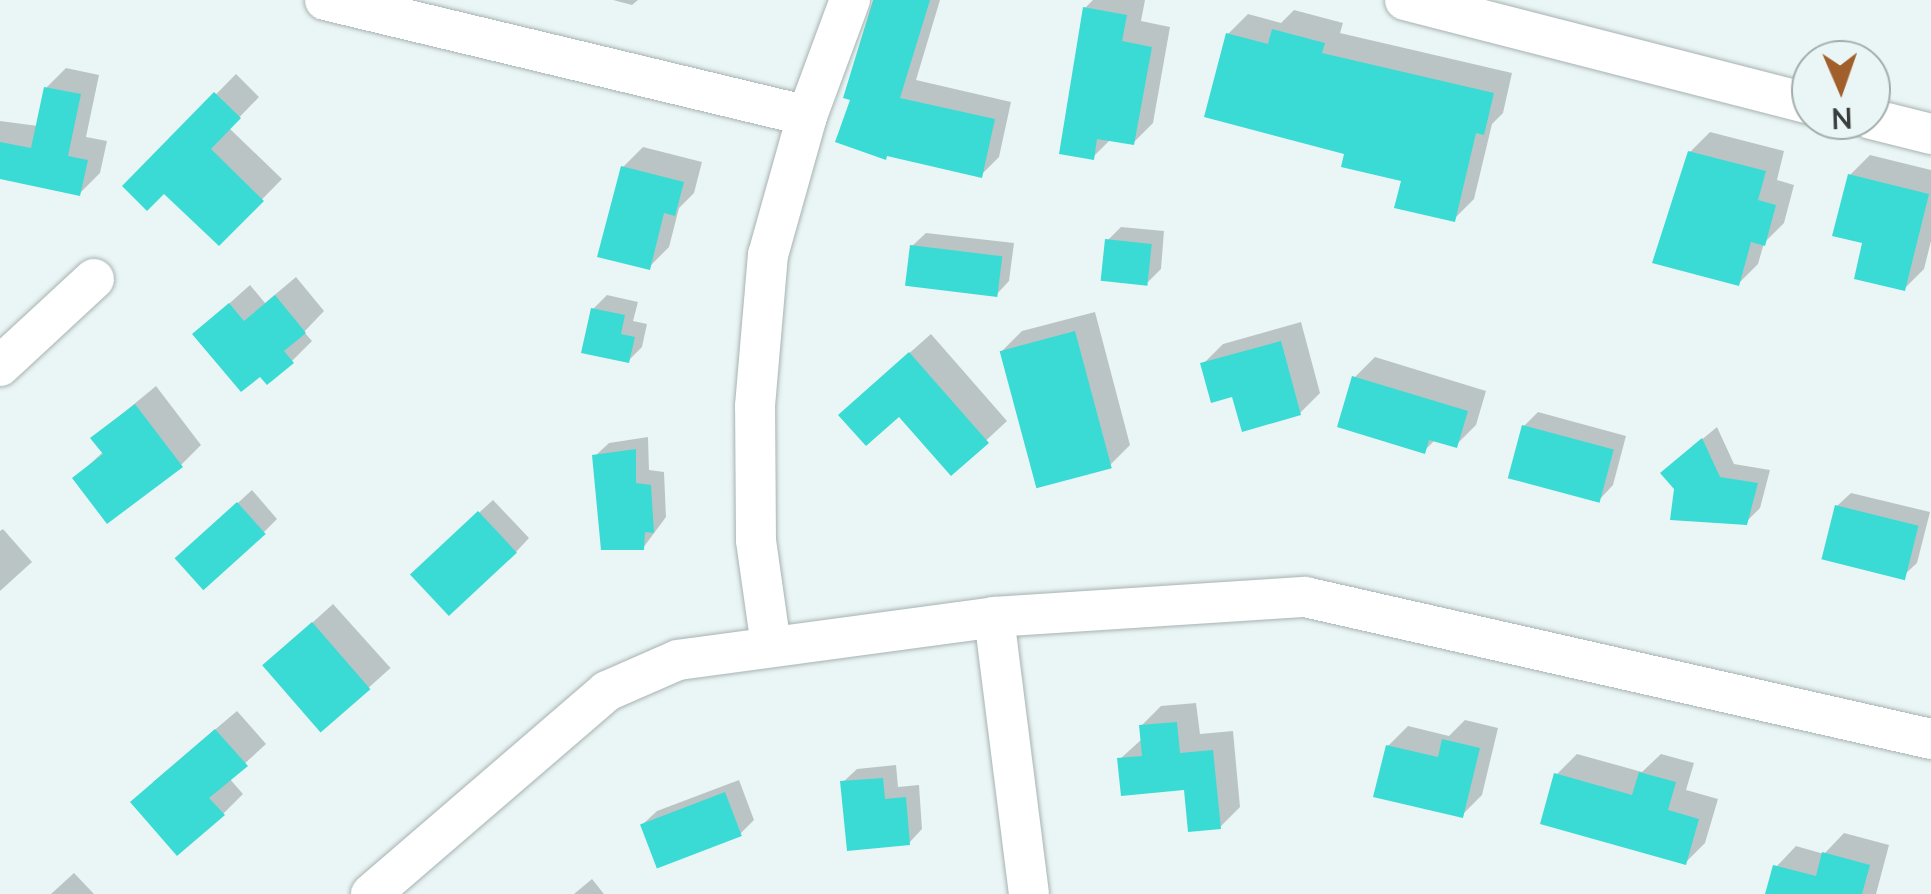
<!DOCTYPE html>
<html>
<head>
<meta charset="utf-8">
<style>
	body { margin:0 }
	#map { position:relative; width:1931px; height:894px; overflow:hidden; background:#eaf6f5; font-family:Mulish,sans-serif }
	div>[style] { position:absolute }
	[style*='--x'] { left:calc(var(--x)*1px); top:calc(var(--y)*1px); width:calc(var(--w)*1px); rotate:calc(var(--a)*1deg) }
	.shadow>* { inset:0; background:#0003; transform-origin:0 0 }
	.building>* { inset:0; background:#3adbd4; transform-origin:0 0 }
	.roads { filter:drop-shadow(0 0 2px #a7b2b1) drop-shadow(0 0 2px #a7b2b1) }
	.minor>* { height:40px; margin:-20px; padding:0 20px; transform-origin:20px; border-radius:20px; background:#fff }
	span { translate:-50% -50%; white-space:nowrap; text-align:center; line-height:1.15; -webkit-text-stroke:8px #eaf6f5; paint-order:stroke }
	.north { position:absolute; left:1791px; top:40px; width:100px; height:100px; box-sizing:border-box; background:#eaf6f5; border:2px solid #a3acab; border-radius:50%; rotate:178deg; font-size:28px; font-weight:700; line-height:40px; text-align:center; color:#393d3d }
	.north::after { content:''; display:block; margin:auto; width:35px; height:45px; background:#a15f2b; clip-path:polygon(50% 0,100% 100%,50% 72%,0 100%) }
</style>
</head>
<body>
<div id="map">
	<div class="shadow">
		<i style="clip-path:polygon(613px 0,638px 0,632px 5px)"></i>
		<i style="clip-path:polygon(875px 0,940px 0,916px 80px,1011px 102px,999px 157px,981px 175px,854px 99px)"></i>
		<i style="clip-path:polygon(1093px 0,1145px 0,1141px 21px,1170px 27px,1153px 123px,1133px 143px,1111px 139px,1093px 157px,1085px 8px)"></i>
		<i style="clip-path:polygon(1294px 10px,1343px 23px,1340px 33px,1512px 73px,1503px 113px,1492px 124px,1474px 199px,1454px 219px,1404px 179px,1347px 152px,1228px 34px,1248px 14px,1281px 23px)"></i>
		<i style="clip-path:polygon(66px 68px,99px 75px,86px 137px,107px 141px,100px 173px,80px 193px,0 177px,0 121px,38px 126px,46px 88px)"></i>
		<i style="clip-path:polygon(236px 74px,259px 97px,229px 128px,282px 179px,219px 243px,164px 190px,126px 186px)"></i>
		<i style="clip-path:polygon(1710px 132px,1784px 151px,1777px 180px,1794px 185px,1784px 223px,1764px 243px,1758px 264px,1738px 284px,1690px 152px)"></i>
		<i style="clip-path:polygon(643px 147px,702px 162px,694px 193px,679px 208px,669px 247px,649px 267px,623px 167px)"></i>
		<i style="clip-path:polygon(1870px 155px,1931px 170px,1931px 241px,1924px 269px,1904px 289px,1865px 241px,1850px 175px)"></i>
		<i style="clip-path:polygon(1121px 227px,1164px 231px,1161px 269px,1147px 283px,1107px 241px)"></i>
		<i style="clip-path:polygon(926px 233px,1014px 243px,1009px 281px,996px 295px,912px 246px)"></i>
		<i style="clip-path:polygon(296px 277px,324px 311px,304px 332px,312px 341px,292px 361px,260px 373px,195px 334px,250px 285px,265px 303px)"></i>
		<i style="clip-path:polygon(607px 295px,638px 302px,633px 321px,647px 324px,642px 347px,628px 361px,593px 309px)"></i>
		<i style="clip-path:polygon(1095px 312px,1130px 445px,1110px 465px,1002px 351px,1022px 331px)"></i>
		<i style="clip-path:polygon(1301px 322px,1320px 393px,1300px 413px,1234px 394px,1203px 364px,1223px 344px)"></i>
		<i style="clip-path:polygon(931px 334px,1007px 421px,951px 473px,899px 414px,862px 395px)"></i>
		<i style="clip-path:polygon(1375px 357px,1486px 391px,1476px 425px,1456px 445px,1436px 439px,1424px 451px,1355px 377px)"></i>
		<i style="clip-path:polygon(156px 386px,201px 445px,181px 465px,75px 478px,104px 451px,93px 438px)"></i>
		<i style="clip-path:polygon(1538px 412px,1626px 436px,1613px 485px,1600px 499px,1524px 426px)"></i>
		<i style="clip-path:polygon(1717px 427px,1734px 464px,1770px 470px,1760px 508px,1746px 522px,1677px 460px)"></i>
		<i style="clip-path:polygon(648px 437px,649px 470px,664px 472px,666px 517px,643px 548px,595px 456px,609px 443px)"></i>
		<i style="clip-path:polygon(252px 490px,277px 519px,264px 532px,192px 545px)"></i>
		<i style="clip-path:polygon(1851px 493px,1930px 512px,1917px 563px,1903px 576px,1837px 506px)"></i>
		<i style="clip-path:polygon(493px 500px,529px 538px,516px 552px,427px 560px)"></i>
		<i style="clip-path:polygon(3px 529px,32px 562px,0 591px,0 531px)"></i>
		<i style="left:333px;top:604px;width:86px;height:91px;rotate:48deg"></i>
		<i style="clip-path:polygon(1196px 703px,1200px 734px,1233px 731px,1240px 807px,1220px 827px,1186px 787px,1120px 759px,1142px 739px,1141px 726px,1161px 706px)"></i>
		<i style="clip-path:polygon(237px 711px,266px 744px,229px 778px,243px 794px,223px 814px,153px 782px)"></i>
		<i style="clip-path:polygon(1465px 720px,1498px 728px,1482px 795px,1462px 815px,1388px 746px,1408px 726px,1449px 736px)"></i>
		<i style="clip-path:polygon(1577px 754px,1642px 772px,1661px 754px,1694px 763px,1686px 790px,1718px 799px,1705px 843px,1685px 863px,1557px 774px)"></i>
		<i style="clip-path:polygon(896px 765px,898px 787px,919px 785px,922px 829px,909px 843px,843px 782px,857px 769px)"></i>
		<i style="clip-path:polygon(739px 780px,754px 820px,740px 834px,643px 824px,657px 811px)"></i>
		<i style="clip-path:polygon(1844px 833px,1889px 845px,1876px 894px,1768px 894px,1776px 867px,1796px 846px,1824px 854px)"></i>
		<i style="clip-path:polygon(74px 873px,94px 894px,51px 894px)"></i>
		<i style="clip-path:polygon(592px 879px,604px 894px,574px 894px)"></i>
	</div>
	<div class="building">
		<i style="clip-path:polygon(873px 0,930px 0,900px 98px,995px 119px,982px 178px,887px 156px,886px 160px,835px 142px,850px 100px,843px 98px)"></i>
		<i style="clip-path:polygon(1083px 7px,1127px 15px,1122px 41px,1152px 47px,1134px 145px,1097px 139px,1094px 160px,1059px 154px)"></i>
		<i style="clip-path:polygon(1272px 29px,1325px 43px,1322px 53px,1494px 93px,1484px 135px,1476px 133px,1455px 222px,1394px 208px,1401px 181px,1341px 167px,1344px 154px,1204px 117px,1226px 33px,1268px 44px)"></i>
		<i style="clip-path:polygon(44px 87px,81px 94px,68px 156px,88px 160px,80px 196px,0 179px,0 142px,31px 148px)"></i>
		<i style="clip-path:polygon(214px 92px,241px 118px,211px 149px,264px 201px,219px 246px,164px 194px,147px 211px,122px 186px)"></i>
		<i style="clip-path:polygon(1688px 151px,1766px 171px,1758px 200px,1776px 205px,1765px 246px,1751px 242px,1739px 286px,1652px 263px)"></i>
		<i style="clip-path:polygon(621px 166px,684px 182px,675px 216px,664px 213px,650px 270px,597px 257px)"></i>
		<i style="clip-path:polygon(1848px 174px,1929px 194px,1905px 291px,1854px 279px,1862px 243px,1832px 236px)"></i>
		<i style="left:1105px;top:239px;width:47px;height:42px;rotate:6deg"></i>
		<i style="left:910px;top:245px;width:93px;height:41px;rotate:7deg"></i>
		<i style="clip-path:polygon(275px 295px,306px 333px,284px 351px,294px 363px,267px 385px,260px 377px,241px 392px,192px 334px,229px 303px,244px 321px)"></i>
		<i style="clip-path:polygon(591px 308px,625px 315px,621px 334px,635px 337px,629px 363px,581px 353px)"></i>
		<i style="left:1075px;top:331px;width:142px;height:78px;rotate:75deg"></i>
		<i style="clip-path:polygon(1281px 341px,1301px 415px,1242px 432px,1232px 397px,1211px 403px,1200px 363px)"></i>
		<i style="clip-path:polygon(909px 352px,989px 443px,951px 476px,899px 417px,866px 446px,838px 415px)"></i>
		<i style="clip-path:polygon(1352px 376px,1468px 411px,1457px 448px,1429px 440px,1425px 454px,1337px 427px)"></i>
		<i style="clip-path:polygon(135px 404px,183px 467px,107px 524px,72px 478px,103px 454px,90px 438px)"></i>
		<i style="left:1522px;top:425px;width:95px;height:55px;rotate:15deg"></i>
		<i style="clip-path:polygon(1702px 438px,1720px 477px,1758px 483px,1747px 525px,1670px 520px,1674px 489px,1660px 473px)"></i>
		<i style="clip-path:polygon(636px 449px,636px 483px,651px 485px,654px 533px,645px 532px,644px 550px,601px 550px,592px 455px)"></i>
		<i style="left:237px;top:502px;width:43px;height:84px;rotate:48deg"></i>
		<i style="left:1835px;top:505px;width:86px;height:56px;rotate:14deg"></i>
		<i style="left:478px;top:511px;width:57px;height:93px;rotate:47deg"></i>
		<i style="left:312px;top:622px;width:89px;height:66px;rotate:49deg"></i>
		<i style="clip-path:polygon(1177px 722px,1180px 753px,1213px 750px,1221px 829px,1188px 832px,1184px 790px,1121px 796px,1117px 758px,1142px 756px,1139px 725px)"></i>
		<i style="clip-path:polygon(215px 729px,248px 766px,209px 798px,225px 815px,177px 856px,130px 802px)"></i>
		<i style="clip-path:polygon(1442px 739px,1480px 748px,1463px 818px,1373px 797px,1386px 745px,1438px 757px)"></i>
		<i style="clip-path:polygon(1639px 772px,1676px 782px,1668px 810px,1699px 819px,1686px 865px,1540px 824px,1554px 773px,1632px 795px)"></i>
		<i style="clip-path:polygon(883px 778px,885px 799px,906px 797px,910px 845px,847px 851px,840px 781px)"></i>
		<i style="left:725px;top:792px;width:47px;height:91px;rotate:69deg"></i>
		<i style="clip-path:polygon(1822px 852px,1870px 865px,1862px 894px,1765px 894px,1773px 865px,1816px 876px)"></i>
	</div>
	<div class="roads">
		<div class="minor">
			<i style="--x:325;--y:0;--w:496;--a:13.5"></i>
			<i style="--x:1405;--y:0;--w:419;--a:14.4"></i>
			<i style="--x:1871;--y:119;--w:62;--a:14"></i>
			<i style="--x:0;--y:366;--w:128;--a:-42.8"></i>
			<i style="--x:994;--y:617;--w:279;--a:82.8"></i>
			<i style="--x:771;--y:646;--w:107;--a:-98.1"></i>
			<i style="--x:756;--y:540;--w:134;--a:-90.4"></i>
			<i style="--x:755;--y:406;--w:152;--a:-85.1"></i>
			<i style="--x:768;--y:255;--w:144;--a:-74.3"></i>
			<i style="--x:807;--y:116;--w:124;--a:-69.7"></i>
			<i style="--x:371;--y:894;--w:311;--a:-40.7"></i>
			<i style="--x:607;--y:691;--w:77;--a:-23.6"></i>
			<i style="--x:678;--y:660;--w:319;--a:-7.7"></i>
			<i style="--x:994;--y:617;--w:312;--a:-3.7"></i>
			<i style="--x:1305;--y:597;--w:642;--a:12.78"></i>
		</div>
	</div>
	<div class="north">N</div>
</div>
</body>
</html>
